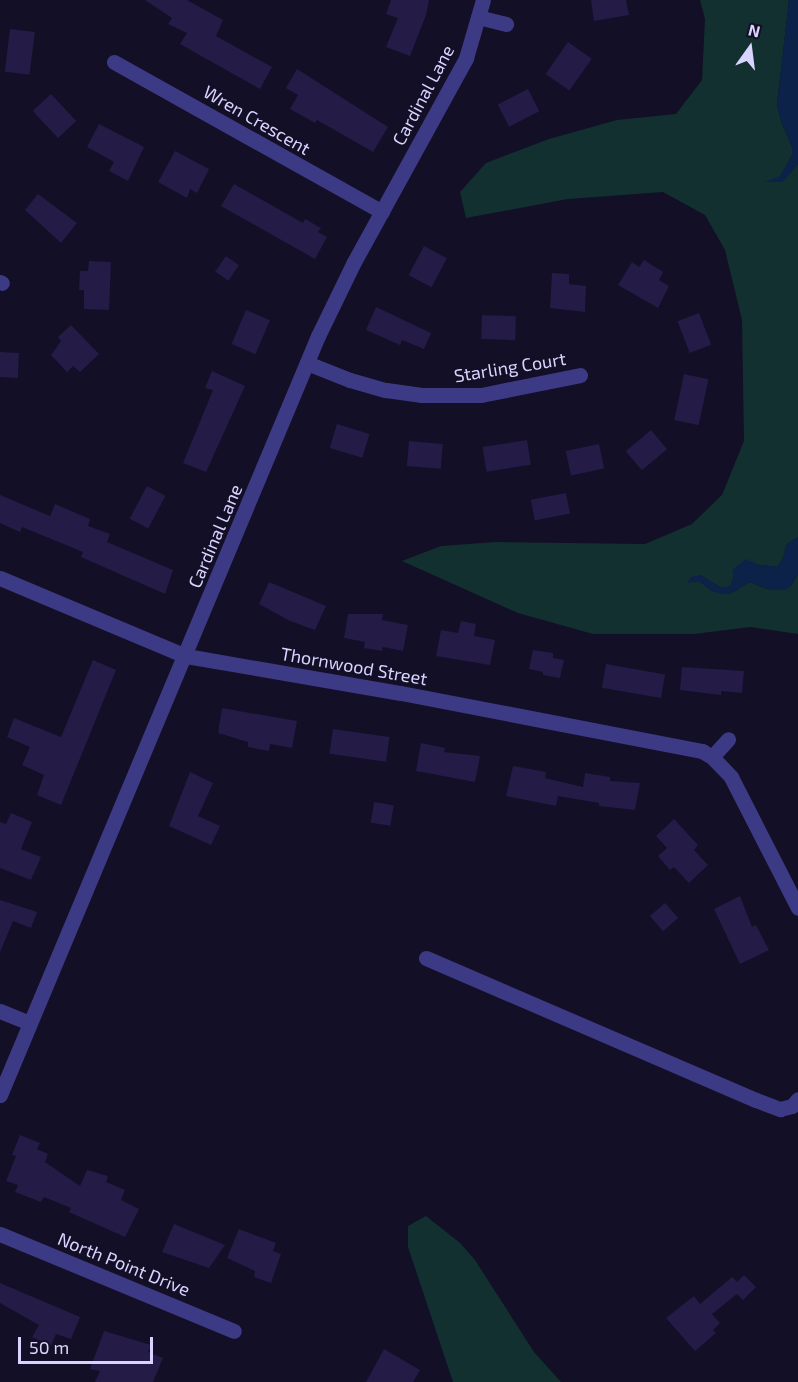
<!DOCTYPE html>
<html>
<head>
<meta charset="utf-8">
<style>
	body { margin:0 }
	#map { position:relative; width:798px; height:1382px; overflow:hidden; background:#130f26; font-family:"Exo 2",sans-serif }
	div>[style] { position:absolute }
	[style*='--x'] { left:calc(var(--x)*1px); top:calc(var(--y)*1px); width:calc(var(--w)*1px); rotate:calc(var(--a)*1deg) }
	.green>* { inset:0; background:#12302f }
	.water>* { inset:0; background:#0c2248 }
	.building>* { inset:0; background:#241b47; transform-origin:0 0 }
	.minor>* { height:15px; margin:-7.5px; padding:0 7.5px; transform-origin:7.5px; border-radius:7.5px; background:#3d3a85 }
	span { translate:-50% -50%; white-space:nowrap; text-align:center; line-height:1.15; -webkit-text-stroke:4.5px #130f26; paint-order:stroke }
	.street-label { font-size:18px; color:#d9d4ff }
	.north { position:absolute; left:720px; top:18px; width:60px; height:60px; -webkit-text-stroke:4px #130f26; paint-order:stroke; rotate:14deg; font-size:16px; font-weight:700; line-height:24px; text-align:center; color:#d9d4ff }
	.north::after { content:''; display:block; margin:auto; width:21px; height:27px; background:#d9d4ff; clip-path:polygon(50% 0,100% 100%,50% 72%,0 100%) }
	.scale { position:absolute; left:18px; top:1337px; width:135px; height:27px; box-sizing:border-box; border:3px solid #d9d4ff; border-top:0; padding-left:8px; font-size:18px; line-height:21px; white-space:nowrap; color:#d9d4ff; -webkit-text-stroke:4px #130f26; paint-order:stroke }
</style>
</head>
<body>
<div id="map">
	<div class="green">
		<i style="clip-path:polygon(700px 0,789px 0,777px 104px,781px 121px,792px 147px,792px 155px,780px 177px,767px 182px,783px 181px,798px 164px,798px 537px,787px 544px,782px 560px,777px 567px,759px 565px,734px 576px,731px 585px,726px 588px,720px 587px,700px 575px,688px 582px,699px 581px,712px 591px,730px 594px,749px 582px,770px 590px,791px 586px,798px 574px,798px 634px,750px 627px,694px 634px,593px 634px,518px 613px,402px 561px,441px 546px,495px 542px,645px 544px,692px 524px,722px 495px,744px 441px,742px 320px,725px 250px,705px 215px,663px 192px,568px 199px,466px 218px,460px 192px,486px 163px,549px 139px,617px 120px,676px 114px,702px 80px,705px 19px)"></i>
		<i style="clip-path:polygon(426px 1216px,460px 1243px,475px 1260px,534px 1352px,561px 1382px,453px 1382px,408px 1247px,408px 1226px)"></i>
	</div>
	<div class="water">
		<i style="clip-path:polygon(789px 0,798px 0,798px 164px,783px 182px,765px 182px,780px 176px,792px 155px,792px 147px,781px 121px,777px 104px)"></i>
		<i style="clip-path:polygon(798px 537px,798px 574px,791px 586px,786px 590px,770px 590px,749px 582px,730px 594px,722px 594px,712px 591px,699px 581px,687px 583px,691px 577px,700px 575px,720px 587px,726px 588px,731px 585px,734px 577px,732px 570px,746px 559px,759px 565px,777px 567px,782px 560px,787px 544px)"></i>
	</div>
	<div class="building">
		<i style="clip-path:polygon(145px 0,187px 0,223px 20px,216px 36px,272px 67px,260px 89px,180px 44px,187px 33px,168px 24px,172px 18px)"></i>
		<i style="clip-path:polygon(391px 0,429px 0,426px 15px,410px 56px,386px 47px,398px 18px,386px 14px)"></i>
		<i style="clip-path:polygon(591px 0,626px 0,629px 15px,594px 21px)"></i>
		<i style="left:10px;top:29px;width:25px;height:43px;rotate:7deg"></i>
		<i style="left:568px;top:42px;width:29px;height:39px;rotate:35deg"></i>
		<i style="clip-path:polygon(297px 69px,388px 127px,373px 152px,317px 120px,315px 123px,290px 109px,298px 95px,286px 88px)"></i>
		<i style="left:528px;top:89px;width:25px;height:34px;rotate:63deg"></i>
		<i style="left:51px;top:94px;width:37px;height:25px;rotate:47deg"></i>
		<i style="clip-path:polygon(99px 124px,144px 147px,128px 181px,109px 171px,114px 162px,87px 147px)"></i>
		<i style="clip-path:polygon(175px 151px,209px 169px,197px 193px,190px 189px,187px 198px,158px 182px)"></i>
		<i style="clip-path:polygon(234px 184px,303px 223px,305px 219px,321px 228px,318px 232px,327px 237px,315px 259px,221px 206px)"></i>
		<i style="clip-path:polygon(38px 194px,77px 223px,61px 243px,25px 210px)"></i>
		<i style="left:424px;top:246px;width:26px;height:33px;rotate:28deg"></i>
		<i style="left:226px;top:256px;width:16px;height:19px;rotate:35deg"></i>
		<i style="clip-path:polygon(644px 260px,663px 272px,659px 280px,669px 286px,658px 308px,618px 285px,632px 262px,639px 267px)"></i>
		<i style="clip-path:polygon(89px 261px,111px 262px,109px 310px,84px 309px,84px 290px,79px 290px,80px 271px,88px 271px)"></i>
		<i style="clip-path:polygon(552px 273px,569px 274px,569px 284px,586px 286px,585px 312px,550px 308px)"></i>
		<i style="clip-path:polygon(376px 307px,431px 333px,424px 349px,402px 340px,400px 345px,366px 330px)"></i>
		<i style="left:246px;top:310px;width:26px;height:37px;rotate:23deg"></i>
		<i style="left:699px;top:313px;width:34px;height:23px;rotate:69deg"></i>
		<i style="left:482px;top:315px;width:34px;height:24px;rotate:2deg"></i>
		<i style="clip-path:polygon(71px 325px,99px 354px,80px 372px,73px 366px,67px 372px,51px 355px,61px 341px,58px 337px)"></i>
		<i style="left:0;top:352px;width:19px;height:25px;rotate:3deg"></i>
		<i style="clip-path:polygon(212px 371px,245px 386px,206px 472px,183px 463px,213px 390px,205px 388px)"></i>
		<i style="left:684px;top:374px;width:25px;height:47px;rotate:12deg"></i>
		<i style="left:337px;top:424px;width:34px;height:25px;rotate:17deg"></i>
		<i style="left:651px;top:430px;width:25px;height:33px;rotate:50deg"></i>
		<i style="left:527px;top:440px;width:25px;height:45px;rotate:81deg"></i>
		<i style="left:409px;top:441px;width:34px;height:25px;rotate:5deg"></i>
		<i style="left:599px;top:444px;width:25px;height:34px;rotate:78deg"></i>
		<i style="left:147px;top:486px;width:21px;height:37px;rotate:28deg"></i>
		<i style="left:566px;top:493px;width:21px;height:36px;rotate:79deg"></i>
		<i style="clip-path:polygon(0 495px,50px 516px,55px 504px,90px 519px,88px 526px,110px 534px,107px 542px,173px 570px,165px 594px,81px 557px,83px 552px,22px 527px,20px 532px,0 523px)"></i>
		<i style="clip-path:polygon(269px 582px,326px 606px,315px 630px,290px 621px,259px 604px)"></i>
		<i style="clip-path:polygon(348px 614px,383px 614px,382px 620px,408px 625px,403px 651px,383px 647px,382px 651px,364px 648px,365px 642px,344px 638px)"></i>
		<i style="clip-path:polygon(461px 621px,476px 624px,474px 636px,495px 640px,490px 665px,436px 656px,441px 630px,458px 633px)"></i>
		<i style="clip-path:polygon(533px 650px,553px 653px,553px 658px,564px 660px,560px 678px,543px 675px,543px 672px,529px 669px)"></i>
		<i style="clip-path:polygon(93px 660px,116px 670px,61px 805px,37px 795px,44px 775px,22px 765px,30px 747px,7px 737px,14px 718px,61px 737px)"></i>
		<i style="left:606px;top:664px;width:60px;height:24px;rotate:10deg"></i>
		<i style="clip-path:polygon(682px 667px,744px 671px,742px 693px,721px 691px,721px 695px,680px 690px)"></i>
		<i style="clip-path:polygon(222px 708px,297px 721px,292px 748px,270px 744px,269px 751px,248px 747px,248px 742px,218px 733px)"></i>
		<i style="left:333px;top:729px;width:57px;height:25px;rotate:8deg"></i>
		<i style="clip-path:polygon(421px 743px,445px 748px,444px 752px,480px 756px,475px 782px,416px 771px)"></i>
		<i style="clip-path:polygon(513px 766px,546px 772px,545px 778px,583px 787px,585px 773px,610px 777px,610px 781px,640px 783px,635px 810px,599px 806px,599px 803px,558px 796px,556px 806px,506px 796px)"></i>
		<i style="clip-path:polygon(190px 772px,213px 783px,198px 816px,220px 826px,211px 845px,169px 826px)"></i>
		<i style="left:374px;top:802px;width:20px;height:21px;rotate:9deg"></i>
		<i style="clip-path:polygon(11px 813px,32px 822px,21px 849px,41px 857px,31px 880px,0 868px,0 822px,6px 824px)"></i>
		<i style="clip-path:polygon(674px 819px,698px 845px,694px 850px,708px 865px,689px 883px,674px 867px,670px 870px,658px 856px,667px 848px,656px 836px)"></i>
		<i style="clip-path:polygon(740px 896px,752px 927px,756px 925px,769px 950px,740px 964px,714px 909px)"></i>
		<i style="clip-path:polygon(0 900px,37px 912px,31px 928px,13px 921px,0 952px)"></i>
		<i style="left:665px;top:903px;width:20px;height:20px;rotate:49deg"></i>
		<i style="clip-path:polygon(20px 1135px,40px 1143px,37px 1149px,48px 1154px,45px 1162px,80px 1186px,87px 1170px,108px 1176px,106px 1182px,125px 1190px,121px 1200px,139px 1209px,125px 1237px,69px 1212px,71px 1208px,44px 1197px,41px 1202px,15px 1192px,18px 1185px,6px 1181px,16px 1156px,12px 1155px)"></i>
		<i style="clip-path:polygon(174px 1224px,225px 1245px,209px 1268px,162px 1252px)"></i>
		<i style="clip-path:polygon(239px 1229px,276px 1243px,273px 1251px,281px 1254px,271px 1283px,254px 1277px,255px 1271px,227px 1258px)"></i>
		<i style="clip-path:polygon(744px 1275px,756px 1287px,743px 1300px,737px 1294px,712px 1314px,720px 1323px,713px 1330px,716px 1333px,695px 1351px,666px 1318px,694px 1296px,700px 1304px,732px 1277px,737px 1282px)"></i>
		<i style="clip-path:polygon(0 1283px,80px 1317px,71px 1339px,56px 1334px,51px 1346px,32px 1337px,39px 1325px,0 1303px)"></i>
		<i style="clip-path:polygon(104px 1331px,151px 1345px,148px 1352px,163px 1358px,153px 1382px,95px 1382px,100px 1371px,90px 1369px)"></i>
		<i style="clip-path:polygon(384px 1349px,420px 1370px,413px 1382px,366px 1382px)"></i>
	</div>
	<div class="minor">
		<i style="--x:478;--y:17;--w:29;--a:14"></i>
		<i style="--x:114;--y:62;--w:307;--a:29.2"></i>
		<i style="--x:0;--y:282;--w:2;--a:27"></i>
		<i style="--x:307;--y:363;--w:46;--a:21.6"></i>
		<i style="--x:350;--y:380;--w:37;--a:16"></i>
		<i style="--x:386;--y:390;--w:36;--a:8"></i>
		<i style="--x:422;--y:395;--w:59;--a:0"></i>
		<i style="--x:481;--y:395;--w:101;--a:-11.4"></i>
		<i style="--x:0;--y:578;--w:202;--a:22.8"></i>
		<i style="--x:186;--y:656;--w:218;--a:9.8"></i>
		<i style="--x:401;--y:693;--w:307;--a:10.9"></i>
		<i style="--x:702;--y:751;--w:12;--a:31"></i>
		<i style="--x:712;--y:757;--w:28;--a:46"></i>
		<i style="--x:731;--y:777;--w:147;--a:62.9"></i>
		<i style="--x:712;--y:757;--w:24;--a:-48"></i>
		<i style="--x:426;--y:958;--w:359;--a:23.3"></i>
		<i style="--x:756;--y:1100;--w:26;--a:21"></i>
		<i style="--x:780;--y:1109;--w:12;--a:-14"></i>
		<i style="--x:792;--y:1106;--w:9;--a:-49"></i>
		<i style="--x:0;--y:1011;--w:31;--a:22"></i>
		<i style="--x:0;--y:1095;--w:823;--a:-67.27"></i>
		<i style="--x:318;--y:336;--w:82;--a:-64.1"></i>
		<i style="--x:354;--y:262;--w:233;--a:-61.2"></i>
		<i style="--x:466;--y:58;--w:60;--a:-73.7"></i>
		<i style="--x:0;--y:1234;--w:253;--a:22.5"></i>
	</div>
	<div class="street-label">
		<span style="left:423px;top:95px;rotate:-62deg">Cardinal Lane</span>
		<span style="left:257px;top:120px;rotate:30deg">Wren Crescent</span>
		<span style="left:510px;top:367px;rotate:-9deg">Starling Court</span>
		<span style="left:215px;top:536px;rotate:-67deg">Cardinal Lane</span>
		<span style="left:354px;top:666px;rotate:10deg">Thornwood Street</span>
		<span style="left:124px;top:1264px;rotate:22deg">North Point Drive</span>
	</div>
	<div class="north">N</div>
	<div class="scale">50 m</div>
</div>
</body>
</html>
